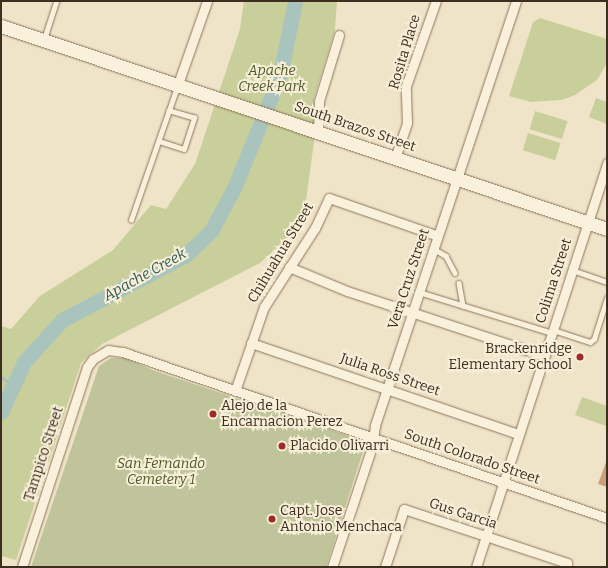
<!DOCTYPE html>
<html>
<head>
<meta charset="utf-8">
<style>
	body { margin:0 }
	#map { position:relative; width:608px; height:568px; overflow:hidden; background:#f0e4c8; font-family:Bitter,serif }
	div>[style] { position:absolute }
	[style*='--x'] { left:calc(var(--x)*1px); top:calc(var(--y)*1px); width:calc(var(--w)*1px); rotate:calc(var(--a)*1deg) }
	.green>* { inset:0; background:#c9cf9b; transform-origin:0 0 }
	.cemetery>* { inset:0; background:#bfc49a }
	.stream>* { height:2.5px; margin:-1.25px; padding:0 1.25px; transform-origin:1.25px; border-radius:1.25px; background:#a9c4bc }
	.river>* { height:15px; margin:-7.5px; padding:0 7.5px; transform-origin:7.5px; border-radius:7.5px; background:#a9c4bc }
	.building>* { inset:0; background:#cf9f7d }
	.roads { filter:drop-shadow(0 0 1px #8d765c) drop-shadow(0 0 1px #8d765c) }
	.lane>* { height:4.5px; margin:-2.25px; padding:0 2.25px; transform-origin:2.25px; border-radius:2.25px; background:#faf1dc }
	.street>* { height:9px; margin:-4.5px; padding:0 4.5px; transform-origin:4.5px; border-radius:4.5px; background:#faf1dc }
	.secondary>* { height:13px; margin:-6.5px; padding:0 6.5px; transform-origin:6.5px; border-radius:6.5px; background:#faf1dc }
	.dots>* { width:11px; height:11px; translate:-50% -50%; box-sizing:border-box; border:2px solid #f7eed8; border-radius:50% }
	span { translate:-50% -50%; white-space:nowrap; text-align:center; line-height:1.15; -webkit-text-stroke:4px #f7eed8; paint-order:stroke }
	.street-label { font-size:14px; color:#3d2e20 }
	.park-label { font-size:14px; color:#4d5a26; font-style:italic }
	.poi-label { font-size:14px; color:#3d2e20 }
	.right { translate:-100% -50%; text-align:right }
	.left { translate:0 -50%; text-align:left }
	.water-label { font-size:15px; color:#2f5d5a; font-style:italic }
	.frame { position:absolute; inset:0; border:2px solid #3d2e20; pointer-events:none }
</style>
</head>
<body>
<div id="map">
	<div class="green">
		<i style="clip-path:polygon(244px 1px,337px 1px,335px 30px,314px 98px,314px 142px,304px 215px,291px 235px,260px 263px,102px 344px,81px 363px,16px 560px,1px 556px,1px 326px,11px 329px,40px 296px,113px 250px,151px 205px,166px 209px,195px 164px,240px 29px)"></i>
		<i style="clip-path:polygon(540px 18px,607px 39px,607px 63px,597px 80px,575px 95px,562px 100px,531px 102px,509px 96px,533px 22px)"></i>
		<i style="clip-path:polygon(596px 98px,607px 102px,607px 124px,589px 117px)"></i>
		<i style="left:535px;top:111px;width:34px;height:19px;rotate:17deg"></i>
		<i style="left:528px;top:133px;width:34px;height:18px;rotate:17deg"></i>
		<i style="clip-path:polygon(582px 397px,607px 406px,606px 426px,575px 415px)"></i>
	</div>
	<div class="cemetery">
		<i style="clip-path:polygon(111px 358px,126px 358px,152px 370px,366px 442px,326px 567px,31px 567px,99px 366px)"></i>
	</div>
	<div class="stream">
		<i style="--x:1;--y:377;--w:13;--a:32"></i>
	</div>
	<div class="river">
		<i style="--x:1;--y:412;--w:55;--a:-65.3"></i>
		<i style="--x:24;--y:362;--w:57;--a:-47.9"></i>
		<i style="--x:62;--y:320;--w:140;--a:-27.7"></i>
		<i style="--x:186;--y:255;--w:35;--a:-44"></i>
		<i style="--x:211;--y:231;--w:51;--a:-61.9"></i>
		<i style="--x:235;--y:186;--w:120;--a:-67.9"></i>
		<i style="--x:280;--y:75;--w:76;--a:-78.5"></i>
	</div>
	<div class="building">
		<i style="clip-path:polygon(606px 462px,607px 462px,607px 487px,598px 484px)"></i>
	</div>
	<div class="roads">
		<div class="lane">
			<i style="--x:44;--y:39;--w:40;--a:-72"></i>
			<i style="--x:159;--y:141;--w:26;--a:18"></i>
			<i style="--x:184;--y:149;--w:33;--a:-72"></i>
			<i style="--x:194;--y:118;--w:26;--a:-164"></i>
			<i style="--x:131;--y:220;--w:141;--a:-70.9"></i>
			<i style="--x:434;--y:249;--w:14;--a:30"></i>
			<i style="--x:446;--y:256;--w:19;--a:62"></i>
			<i style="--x:572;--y:270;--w:37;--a:19"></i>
			<i style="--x:459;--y:283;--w:23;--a:80"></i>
			<i style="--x:419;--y:292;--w:139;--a:17.1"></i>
			<i style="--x:553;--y:330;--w:39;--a:18"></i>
			<i style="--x:590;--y:342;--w:5;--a:-37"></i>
			<i style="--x:594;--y:339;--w:43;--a:-72.4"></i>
		</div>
		<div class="street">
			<i style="--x:178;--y:84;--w:88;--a:-70.7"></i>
			<i style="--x:318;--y:132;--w:31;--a:-88"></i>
			<i style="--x:319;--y:101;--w:69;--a:-73.1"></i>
			<i style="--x:395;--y:158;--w:37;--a:-71"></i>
			<i style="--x:407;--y:123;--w:37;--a:-92"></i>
			<i style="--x:406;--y:86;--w:90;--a:-70.6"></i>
			<i style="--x:289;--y:267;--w:63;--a:22.5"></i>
			<i style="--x:347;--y:291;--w:208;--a:18.2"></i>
			<i style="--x:251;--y:343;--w:283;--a:18.8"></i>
			<i style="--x:235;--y:391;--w:89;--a:-71"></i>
			<i style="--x:264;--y:307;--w:94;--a:-57.2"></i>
			<i style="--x:315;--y:228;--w:33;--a:-65"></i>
			<i style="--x:329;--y:198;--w:115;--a:19.2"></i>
			<i style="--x:22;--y:567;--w:210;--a:-72"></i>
			<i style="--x:87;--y:367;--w:10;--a:-53"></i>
			<i style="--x:93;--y:359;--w:17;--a:-31"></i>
			<i style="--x:108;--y:350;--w:15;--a:8"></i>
			<i style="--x:123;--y:352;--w:512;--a:18.93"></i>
			<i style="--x:332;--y:567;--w:126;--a:-71.6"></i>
			<i style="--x:372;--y:447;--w:22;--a:-82"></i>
			<i style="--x:375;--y:425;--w:447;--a:-71.6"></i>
			<i style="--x:385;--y:567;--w:61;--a:-71.9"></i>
			<i style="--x:404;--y:509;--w:172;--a:18.3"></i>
			<i style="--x:567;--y:563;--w:4;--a:104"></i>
			<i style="--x:476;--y:567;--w:425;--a:-72"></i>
		</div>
		<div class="secondary">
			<i style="--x:1;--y:26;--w:639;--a:18.52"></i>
		</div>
	</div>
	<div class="dots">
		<i style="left:580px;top:357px;background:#9e2a2b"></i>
		<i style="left:213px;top:414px;background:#9e2a2b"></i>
		<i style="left:282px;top:446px;background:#9e2a2b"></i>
		<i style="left:272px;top:519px;background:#9e2a2b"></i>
	</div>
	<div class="street-label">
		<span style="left:405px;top:52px;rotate:-73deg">Rosita Place</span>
		<span style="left:355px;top:127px;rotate:19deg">South Brazos Street</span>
		<span style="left:281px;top:253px;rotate:-59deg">Chihuahua Street</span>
		<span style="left:409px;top:279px;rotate:-72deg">Vera Cruz Street</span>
		<span style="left:554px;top:281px;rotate:-72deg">Colima Street</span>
		<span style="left:390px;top:375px;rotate:19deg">Julia Ross Street</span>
		<span style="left:44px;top:454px;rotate:-72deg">Tampico Street</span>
		<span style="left:472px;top:457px;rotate:19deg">South Colorado Street</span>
		<span style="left:463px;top:514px;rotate:18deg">Gus Garcia</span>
	</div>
	<div class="park-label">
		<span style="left:272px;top:79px">Apache<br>Creek Park</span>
		<span style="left:161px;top:472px">San Fernando<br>Cemetery 1</span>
	</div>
	<div class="poi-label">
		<span class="right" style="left:572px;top:357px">Brackenridge<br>Elementary School</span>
		<span class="left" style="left:221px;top:414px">Alejo de la<br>Encarnacion Perez</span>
		<span class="left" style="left:290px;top:446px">Placido Olivarri</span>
		<span class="left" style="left:280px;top:519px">Capt. Jose<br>Antonio Menchaca</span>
	</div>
	<div class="water-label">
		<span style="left:145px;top:275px;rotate:-29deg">Apache Creek</span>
	</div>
	<div class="frame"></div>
</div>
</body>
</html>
